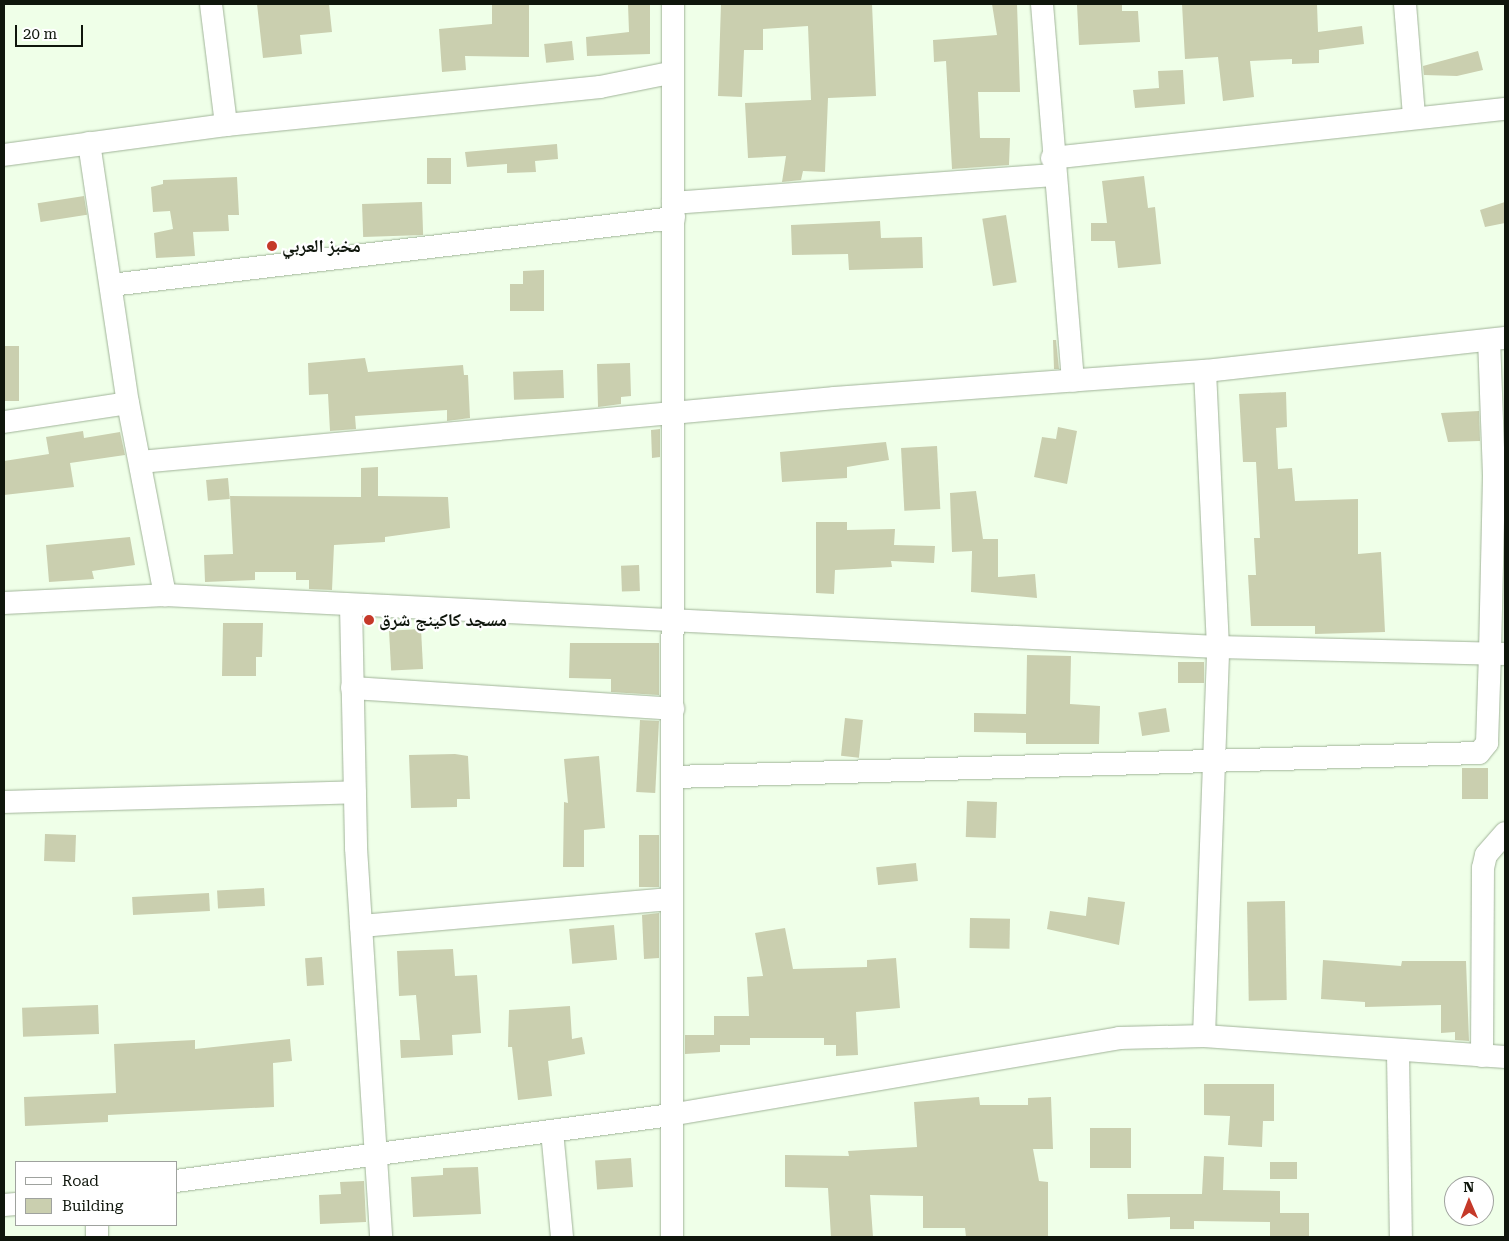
<!DOCTYPE html>
<html>
<head>
<meta charset="utf-8">
<style>
	body { margin:0 }
	#map { position:relative; width:1509px; height:1241px; overflow:hidden; background:#efffe8; font-family:"Roboto Serif","Noto Naskh Arabic",serif }
	div>[style] { position:absolute }
	[style*='--x'] { left:calc(var(--x)*1px); top:calc(var(--y)*1px); width:calc(var(--w)*1px); rotate:calc(var(--a)*1deg) }
	.building>* { inset:0; background:#cacfaf; transform-origin:0 0 }
	.roads { filter:drop-shadow(0 0 1px #a1b499) drop-shadow(0 0 1px #a1b499) }
	.minor>* { height:22px; margin:-11px; padding:0 11px; transform-origin:11px; border-radius:11px; background:#fff }
	.dots>* { width:14px; height:14px; translate:-50% -50%; box-sizing:border-box; border:2px solid #fff; border-radius:50% }
	span { translate:-50% -50%; white-space:nowrap; text-align:center; line-height:1.15; -webkit-text-stroke:4.5px #fff; paint-order:stroke }
	.poi-label { font-size:18px; color:#0f160c; font-weight:700 }
	.left { translate:0 -50%; text-align:left }
	.frame { position:absolute; inset:0; border:5px solid #0f160c; pointer-events:none }
	.legend { position:absolute; left:15px; top:1161px; width:162px; height:65px; box-sizing:border-box; background:#fff; border:1px solid #9fa29e; margin:0; padding:6px 9px; list-style:none; font-size:15px; color:#0f160c }
	.legend li { display:flex; align-items:center; gap:10px; height:25px }
	.legend b { width:25px; border:1px solid #9fa29e }
	.north { position:absolute; left:1444px; top:1176px; width:50px; height:50px; box-sizing:border-box; background:#fff; border:1px solid #9fa29e; border-radius:50%; rotate:359deg; font-size:14px; font-weight:700; line-height:20px; text-align:center; color:#0f160c }
	.north::after { content:''; display:block; margin:auto; width:18px; height:22px; background:#c53929; clip-path:polygon(50% 0,100% 100%,50% 72%,0 100%) }
	.scale { position:absolute; left:15px; top:25px; width:68px; height:22px; box-sizing:border-box; border:2px solid #0f160c; border-top:0; padding-left:6px; font-size:15px; line-height:18px; white-space:nowrap; color:#0f160c; -webkit-text-stroke:4px #fff; paint-order:stroke }
</style>
</head>
<body>
<div id="map">
	<div class="building">
		<i style="clip-path:polygon(257px 4px,329px 4px,332px 32px,300px 35px,302px 54px,263px 58px)"></i>
		<i style="clip-path:polygon(628px 4px,650px 4px,650px 54px,587px 56px,586px 37px,629px 32px)"></i>
		<i style="clip-path:polygon(721px 4px,872px 4px,876px 96px,828px 98px,825px 172px,803px 171px,801px 180px,782px 182px,786px 156px,748px 158px,745px 103px,811px 100px,808px 26px,763px 29px,763px 50px,744px 50px,742px 97px,718px 96px)"></i>
		<i style="clip-path:polygon(992px 4px,1017px 4px,1020px 92px,978px 92px,980px 138px,1010px 138px,1009px 165px,952px 169px,946px 61px,934px 62px,933px 40px,997px 35px)"></i>
		<i style="clip-path:polygon(1122px 4px,1122px 11px,1138px 11px,1140px 42px,1079px 45px,1077px 5px)"></i>
		<i style="clip-path:polygon(1182px 4px,1317px 4px,1318px 32px,1362px 26px,1364px 44px,1319px 50px,1319px 63px,1292px 64px,1292px 59px,1250px 61px,1254px 97px,1223px 101px,1218px 57px,1185px 59px)"></i>
		<i style="clip-path:polygon(492px 5px,529px 5px,529px 57px,465px 56px,466px 70px,442px 72px,439px 29px,492px 24px)"></i>
		<i style="left:572px;top:41px;width:19px;height:28px;rotate:84deg"></i>
		<i style="clip-path:polygon(1478px 51px,1483px 70px,1457px 76px,1424px 75px,1423px 66px)"></i>
		<i style="clip-path:polygon(1183px 70px,1185px 104px,1135px 108px,1133px 90px,1159px 88px,1158px 71px)"></i>
		<i style="clip-path:polygon(557px 144px,558px 159px,535px 161px,536px 172px,507px 173px,507px 164px,467px 167px,465px 152px)"></i>
		<i style="left:427px;top:158px;width:24px;height:26px"></i>
		<i style="clip-path:polygon(1144px 176px,1148px 208px,1155px 207px,1161px 264px,1118px 268px,1115px 241px,1091px 241px,1091px 223px,1107px 223px,1102px 181px)"></i>
		<i style="clip-path:polygon(237px 177px,239px 215px,228px 215px,229px 231px,193px 232px,195px 256px,156px 258px,154px 233px,173px 229px,170px 211px,153px 212px,151px 187px,163px 184px,163px 180px)"></i>
		<i style="left:84px;top:196px;width:19px;height:47px;rotate:81deg"></i>
		<i style="left:422px;top:202px;width:33px;height:60px;rotate:88deg"></i>
		<i style="clip-path:polygon(1505px 202px,1505px 223px,1485px 227px,1480px 210px)"></i>
		<i style="left:1006px;top:215px;width:68px;height:24px;rotate:81deg"></i>
		<i style="clip-path:polygon(880px 221px,881px 238px,922px 237px,923px 268px,849px 270px,848px 254px,792px 255px,791px 225px)"></i>
		<i style="clip-path:polygon(544px 270px,544px 311px,510px 311px,510px 284px,523px 284px,523px 271px)"></i>
		<i style="clip-path:polygon(1053px 340px,1056px 340px,1059px 369px,1054px 369px)"></i>
		<i style="left:4px;top:346px;width:15px;height:55px"></i>
		<i style="clip-path:polygon(365px 358px,368px 372px,463px 365px,464px 375px,468px 375px,470px 418px,447px 421px,447px 410px,355px 416px,356px 429px,330px 431px,328px 394px,309px 395px,308px 363px)"></i>
		<i style="clip-path:polygon(630px 363px,631px 396px,621px 397px,621px 404px,598px 407px,597px 364px)"></i>
		<i style="left:563px;top:370px;width:28px;height:50px;rotate:88deg"></i>
		<i style="clip-path:polygon(1286px 392px,1287px 427px,1276px 428px,1278px 469px,1292px 468px,1295px 501px,1358px 499px,1358px 554px,1381px 552px,1385px 632px,1315px 634px,1315px 626px,1251px 626px,1248px 575px,1256px 575px,1254px 538px,1260px 538px,1256px 462px,1243px 462px,1239px 394px)"></i>
		<i style="clip-path:polygon(1479px 411px,1480px 441px,1448px 442px,1441px 413px)"></i>
		<i style="clip-path:polygon(1058px 427px,1077px 431px,1067px 484px,1034px 477px,1042px 437px,1056px 439px)"></i>
		<i style="clip-path:polygon(660px 429px,660px 457px,652px 458px,651px 430px)"></i>
		<i style="clip-path:polygon(83px 431px,84px 438px,120px 432px,125px 455px,70px 463px,74px 487px,4px 495px,4px 461px,49px 454px,46px 437px)"></i>
		<i style="clip-path:polygon(886px 442px,889px 460px,847px 467px,847px 478px,782px 482px,780px 452px)"></i>
		<i style="left:937px;top:446px;width:63px;height:36px;rotate:87deg"></i>
		<i style="clip-path:polygon(378px 467px,378px 496px,448px 497px,450px 528px,385px 537px,385px 542px,334px 545px,332px 590px,309px 589px,309px 580px,296px 580px,296px 572px,255px 572px,255px 580px,205px 582px,204px 555px,233px 554px,230px 496px,361px 497px,361px 468px)"></i>
		<i style="left:228px;top:478px;width:21px;height:22px;rotate:85deg"></i>
		<i style="clip-path:polygon(976px 491px,983px 539px,998px 539px,998px 577px,1035px 574px,1037px 598px,971px 592px,972px 551px,952px 552px,950px 493px)"></i>
		<i style="clip-path:polygon(816px 522px,847px 522px,847px 530px,895px 529px,894px 545px,935px 546px,934px 563px,891px 561px,892px 567px,835px 570px,834px 594px,816px 593px)"></i>
		<i style="clip-path:polygon(130px 537px,135px 565px,92px 571px,94px 579px,49px 582px,46px 545px)"></i>
		<i style="left:639px;top:565px;width:26px;height:18px;rotate:88deg"></i>
		<i style="clip-path:polygon(223px 623px,263px 623px,262px 657px,256px 657px,256px 676px,222px 676px)"></i>
		<i style="left:421px;top:629px;width:40px;height:32px;rotate:87deg"></i>
		<i style="clip-path:polygon(570px 643px,659px 643px,659px 695px,611px 692px,611px 679px,569px 678px)"></i>
		<i style="clip-path:polygon(1027px 655px,1071px 656px,1070px 704px,1100px 706px,1099px 744px,1026px 744px,1026px 733px,974px 732px,974px 713px,1026px 714px)"></i>
		<i style="left:1178px;top:662px;width:26px;height:21px"></i>
		<i style="left:1166px;top:708px;width:24px;height:28px;rotate:81deg"></i>
		<i style="left:845px;top:718px;width:18px;height:38px;rotate:6deg"></i>
		<i style="left:640px;top:720px;width:19px;height:72px;rotate:3deg"></i>
		<i style="clip-path:polygon(455px 754px,468px 756px,470px 799px,457px 799px,457px 807px,411px 808px,409px 755px)"></i>
		<i style="clip-path:polygon(599px 756px,605px 828px,584px 830px,584px 867px,563px 867px,564px 802px,568px 803px,564px 759px)"></i>
		<i style="left:1462px;top:768px;width:26px;height:31px"></i>
		<i style="left:967px;top:801px;width:30px;height:36px;rotate:2deg"></i>
		<i style="left:45px;top:834px;width:31px;height:27px;rotate:2deg"></i>
		<i style="left:659px;top:835px;width:52px;height:20px;rotate:90deg"></i>
		<i style="left:916px;top:863px;width:18px;height:40px;rotate:84deg"></i>
		<i style="left:264px;top:888px;width:18px;height:47px;rotate:87deg"></i>
		<i style="left:209px;top:893px;width:18px;height:77px;rotate:87deg"></i>
		<i style="clip-path:polygon(1088px 897px,1125px 902px,1119px 945px,1047px 929px,1050px 911px,1086px 916px)"></i>
		<i style="left:1285px;top:901px;width:99px;height:38px;rotate:89deg"></i>
		<i style="clip-path:polygon(659px 913px,659px 958px,644px 959px,642px 915px)"></i>
		<i style="left:970px;top:918px;width:40px;height:30px;rotate:1deg"></i>
		<i style="left:614px;top:925px;width:35px;height:45px;rotate:85deg"></i>
		<i style="clip-path:polygon(785px 928px,793px 969px,867px 967px,867px 960px,896px 958px,900px 1008px,856px 1012px,858px 1055px,836px 1056px,836px 1045px,824px 1045px,824px 1038px,750px 1038px,750px 1045px,720px 1045px,720px 1052px,685px 1054px,685px 1035px,714px 1035px,714px 1016px,749px 1016px,747px 977px,763px 976px,755px 933px)"></i>
		<i style="clip-path:polygon(453px 949px,455px 976px,477px 975px,481px 1033px,452px 1035px,453px 1055px,401px 1058px,400px 1040px,420px 1040px,416px 995px,399px 996px,397px 951px)"></i>
		<i style="left:322px;top:957px;width:28px;height:17px;rotate:86deg"></i>
		<i style="clip-path:polygon(1323px 960px,1401px 966px,1402px 961px,1466px 961px,1469px 1041px,1455px 1040px,1455px 1032px,1441px 1033px,1441px 1005px,1365px 1007px,1365px 1002px,1321px 999px)"></i>
		<i style="left:98px;top:1005px;width:29px;height:76px;rotate:88deg"></i>
		<i style="clip-path:polygon(570px 1006px,572px 1039px,582px 1037px,585px 1054px,548px 1061px,552px 1096px,518px 1100px,512px 1047px,508px 1047px,509px 1010px)"></i>
		<i style="clip-path:polygon(290px 1039px,292px 1061px,273px 1063px,274px 1107px,108px 1115px,108px 1122px,25px 1126px,24px 1097px,116px 1093px,114px 1044px,195px 1040px,195px 1049px)"></i>
		<i style="clip-path:polygon(1204px 1084px,1274px 1084px,1274px 1121px,1263px 1121px,1262px 1147px,1228px 1145px,1230px 1116px,1204px 1115px)"></i>
		<i style="clip-path:polygon(979px 1097px,980px 1105px,1028px 1105px,1028px 1098px,1051px 1097px,1053px 1149px,1033px 1149px,1039px 1181px,1048px 1182px,1048px 1237px,966px 1237px,965px 1228px,923px 1228px,923px 1196px,870px 1195px,873px 1237px,831px 1237px,828px 1188px,785px 1187px,785px 1155px,849px 1156px,848px 1151px,917px 1147px,914px 1102px)"></i>
		<i style="left:1090px;top:1128px;width:41px;height:40px"></i>
		<i style="clip-path:polygon(1204px 1156px,1224px 1157px,1223px 1190px,1280px 1191px,1280px 1213px,1309px 1213px,1309px 1237px,1270px 1237px,1270px 1222px,1194px 1221px,1194px 1229px,1170px 1229px,1170px 1217px,1128px 1219px,1127px 1194px,1202px 1194px)"></i>
		<i style="left:631px;top:1158px;width:29px;height:36px;rotate:86deg"></i>
		<i style="left:1270px;top:1162px;width:27px;height:17px"></i>
		<i style="clip-path:polygon(478px 1167px,481px 1214px,413px 1217px,411px 1177px,443px 1175px,443px 1168px)"></i>
		<i style="clip-path:polygon(364px 1181px,366px 1222px,320px 1224px,319px 1195px,341px 1194px,340px 1182px)"></i>
	</div>
	<div class="roads">
		<div class="minor">
			<i style="--x:211;--y:4;--w:122;--a:82.9"></i>
			<i style="--x:1042;--y:4;--w:378;--a:85.3"></i>
			<i style="--x:1405;--y:4;--w:112;--a:85.4"></i>
			<i style="--x:89;--y:143;--w:263;--a:81.5"></i>
			<i style="--x:128;--y:403;--w:196;--a:79.1"></i>
			<i style="--x:4;--y:155;--w:224;--a:-7.7"></i>
			<i style="--x:226;--y:125;--w:376;--a:-5.8"></i>
			<i style="--x:600;--y:87;--w:71;--a:-11.3"></i>
			<i style="--x:1052;--y:158;--w:456;--a:-6.2"></i>
			<i style="--x:673;--y:203;--w:381;--a:-4.2"></i>
			<i style="--x:111;--y:285;--w:567;--a:-6.79"></i>
			<i style="--x:4;--y:422;--w:125;--a:-8.7"></i>
			<i style="--x:140;--y:462;--w:698;--a:-5.26"></i>
			<i style="--x:835;--y:398;--w:371;--a:-4.2"></i>
			<i style="--x:1205;--y:371;--w:302;--a:-6.3"></i>
			<i style="--x:4;--y:603;--w:161;--a:-2.8"></i>
			<i style="--x:165;--y:595;--w:1054;--a:2.83"></i>
			<i style="--x:1218;--y:647;--w:287;--a:1.4"></i>
			<i style="--x:351;--y:605;--w:243;--a:88.8"></i>
			<i style="--x:356;--y:848;--w:390;--a:86.3"></i>
			<i style="--x:352;--y:688;--w:322;--a:3.7"></i>
			<i style="--x:674;--y:777;--w:805;--a:-1.71"></i>
			<i style="--x:1479;--y:753;--w:13;--a:-51"></i>
			<i style="--x:1487;--y:743;--w:90;--a:-88.1"></i>
			<i style="--x:1490;--y:653;--w:178;--a:-88.7"></i>
			<i style="--x:1494;--y:475;--w:135;--a:-92.1"></i>
			<i style="--x:4;--y:802;--w:351;--a:-1.6"></i>
			<i style="--x:361;--y:926;--w:311;--a:-5"></i>
			<i style="--x:1204;--y:1036;--w:389;--a:-87.9"></i>
			<i style="--x:1218;--y:647;--w:276;--a:-92.7"></i>
			<i style="--x:1398;--y:1053;--w:184;--a:89.1"></i>
			<i style="--x:1482;--y:1056;--w:188;--a:-89.7"></i>
			<i style="--x:1483;--y:868;--w:13;--a:-77"></i>
			<i style="--x:1486;--y:855;--w:29;--a:-49"></i>
			<i style="--x:552;--y:1131;--w:106;--a:84.6"></i>
			<i style="--x:176;--y:1181;--w:498;--a:-7.6"></i>
			<i style="--x:670;--y:1115;--w:456;--a:-9.7"></i>
			<i style="--x:1119;--y:1038;--w:85;--a:-1.3"></i>
			<i style="--x:1204;--y:1036;--w:302;--a:4"></i>
			<i style="--x:4;--y:1205;--w:12;--a:-5"></i>
			<i style="--x:97;--y:1237;--w:12;--a:-90"></i>
			<i style="--x:672;--y:1237;--w:1233;--a:-89.95"></i>
		</div>
	</div>
	<div class="dots">
		<i style="left:272px;top:246px;background:#c53929"></i>
		<i style="left:369px;top:620px;background:#c53929"></i>
	</div>
	<div class="poi-label">
		<span class="left" style="left:282px;top:246px">مخبز العربي</span>
		<span class="left" style="left:379px;top:620px">مسجد كاكينج شرق</span>
	</div>
	<div class="frame"></div>
	<ul class="legend">
	<li><b style="height:6px;background:#fff"></b>Road</li>
	<li><b style="height:14px;background:#cacfaf"></b>Building</li>
	</ul>
	<div class="north">N</div>
	<div class="scale">20 m</div>
</div>
</body>
</html>
